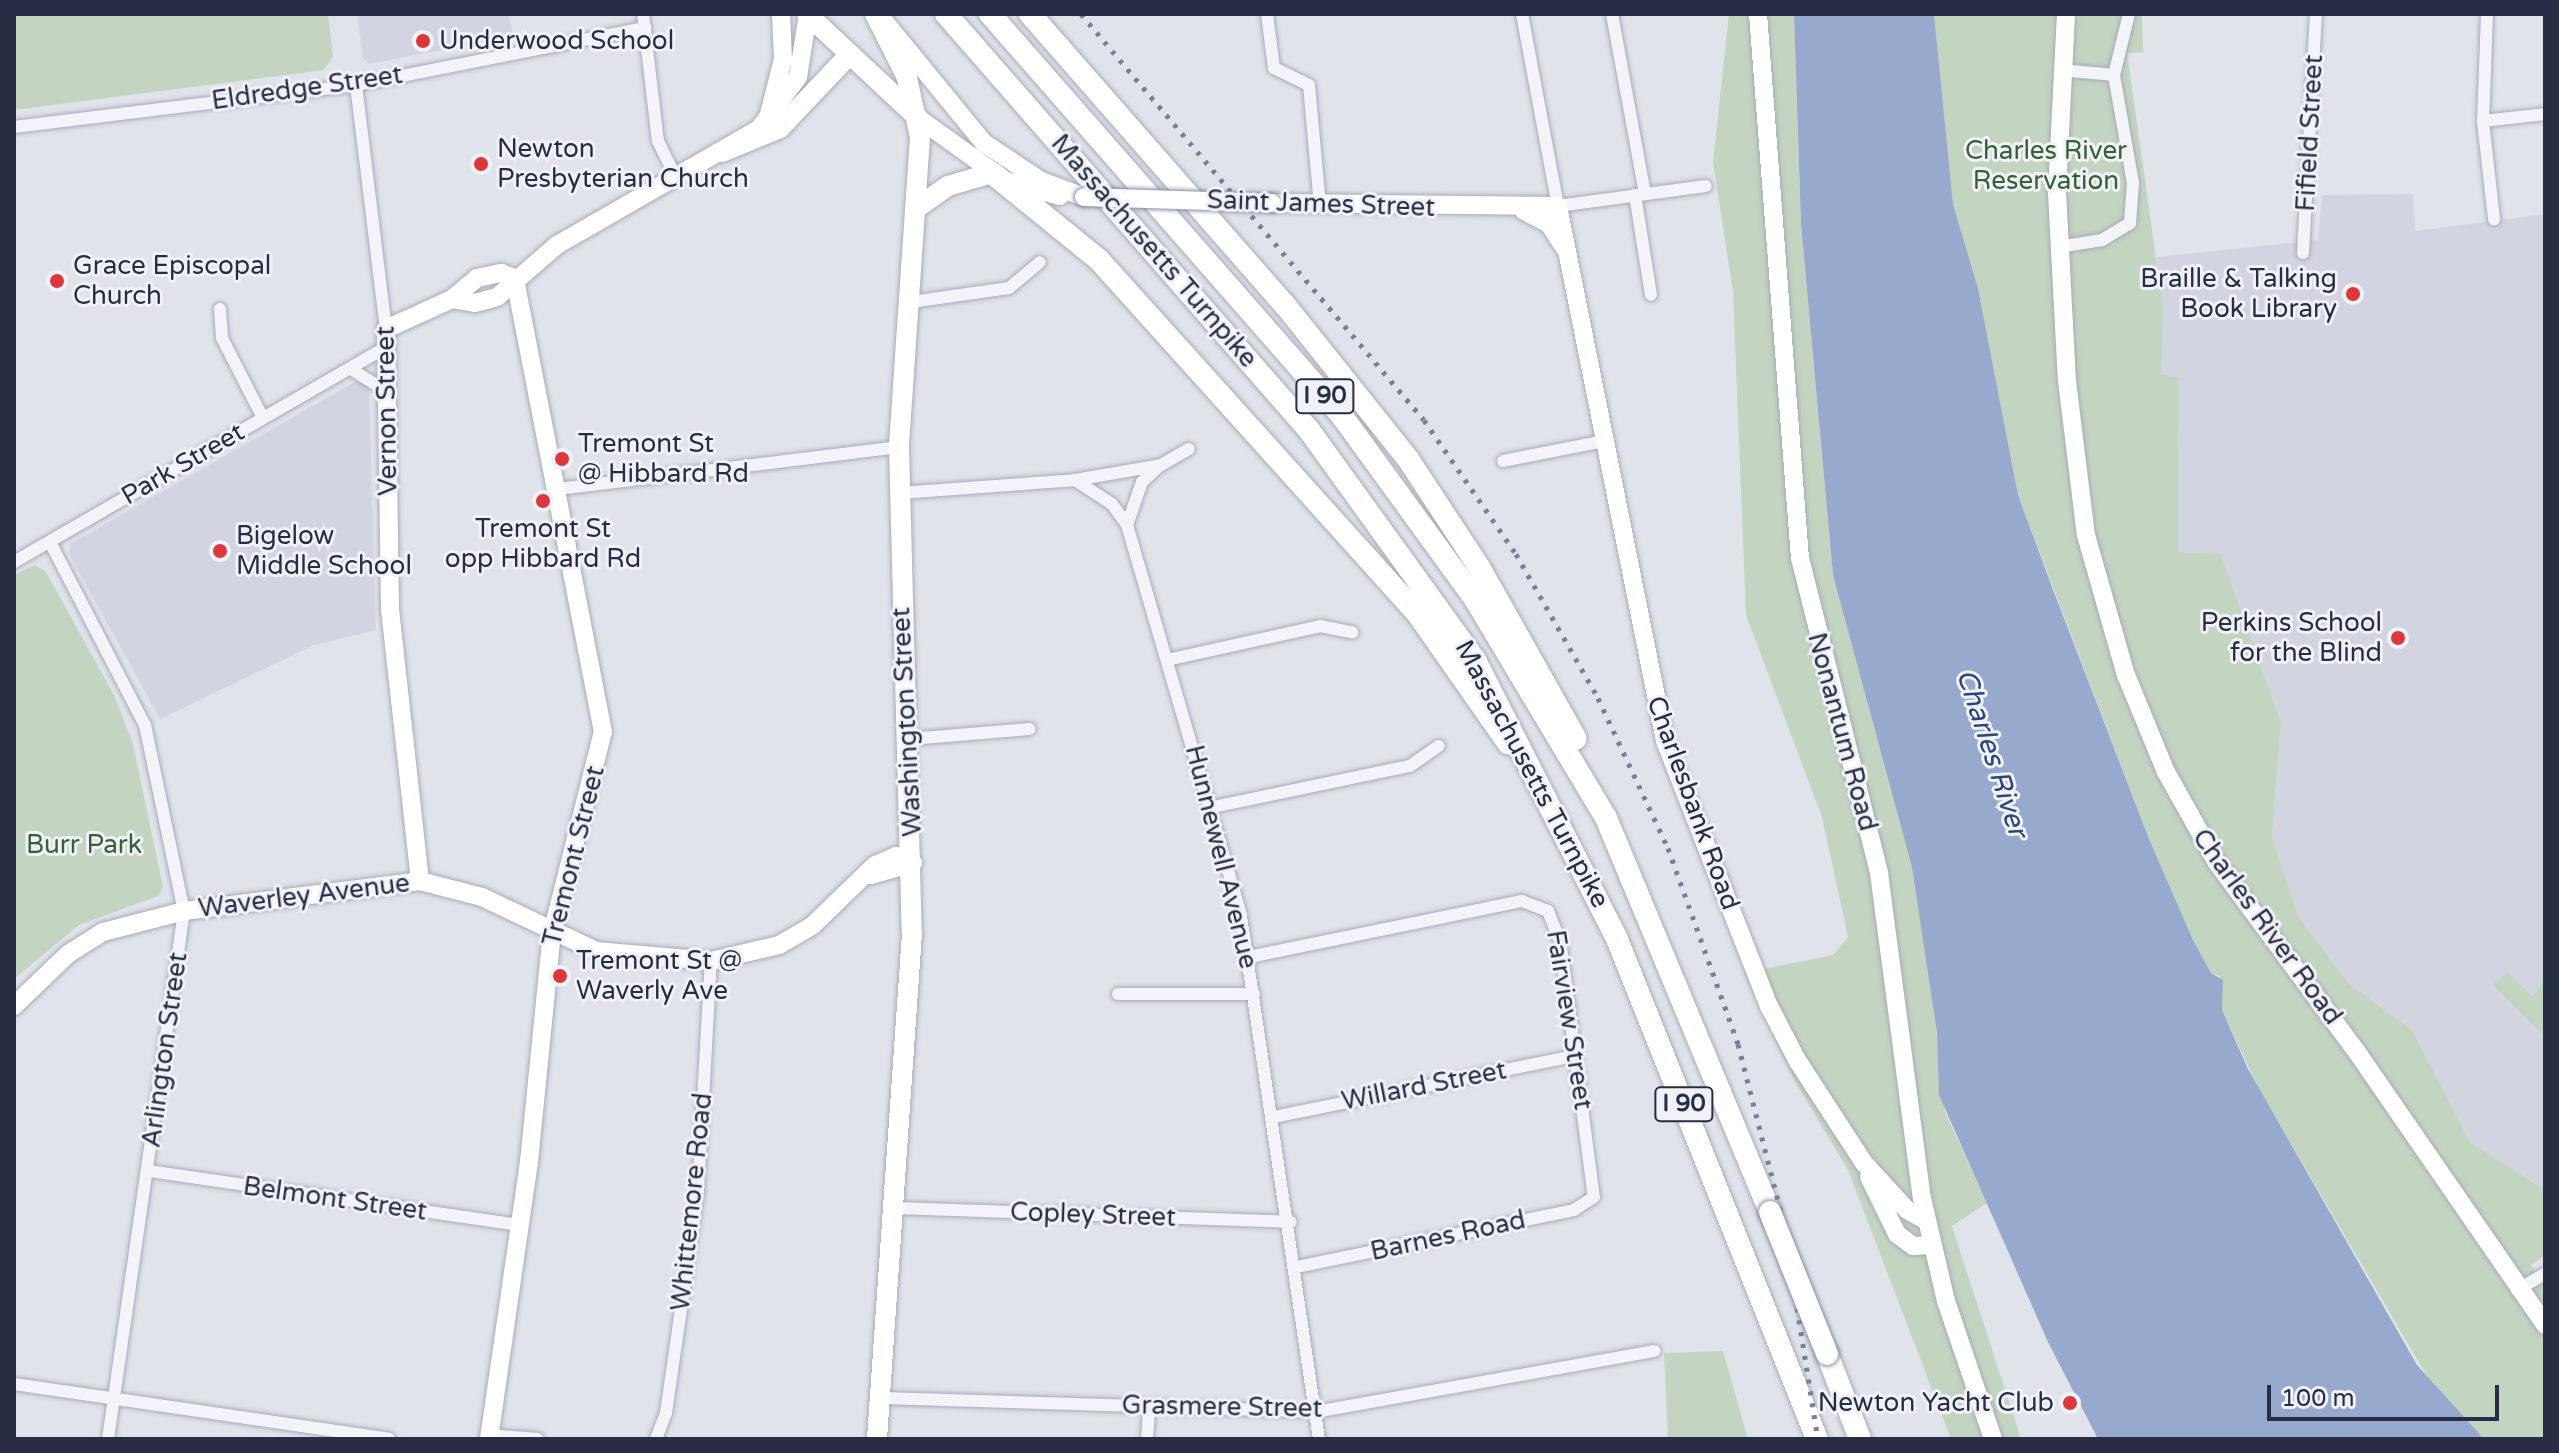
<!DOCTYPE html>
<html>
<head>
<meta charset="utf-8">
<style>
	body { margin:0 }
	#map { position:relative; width:2559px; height:1453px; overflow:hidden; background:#e0e3ea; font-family:"Varela Round",sans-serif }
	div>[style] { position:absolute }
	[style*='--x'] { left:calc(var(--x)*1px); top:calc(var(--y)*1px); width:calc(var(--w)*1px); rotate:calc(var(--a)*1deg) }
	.built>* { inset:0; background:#d2d5e0 }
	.green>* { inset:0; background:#c3d5c0 }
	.water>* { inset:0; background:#97aace }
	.roads { filter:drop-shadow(0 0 2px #a8acb8) drop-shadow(0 0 2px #a8acb8) }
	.street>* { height:12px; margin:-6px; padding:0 6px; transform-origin:6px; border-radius:6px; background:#f3f4f8 }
	.secondary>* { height:18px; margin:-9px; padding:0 9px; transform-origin:9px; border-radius:9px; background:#fff }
	.primary>* { height:20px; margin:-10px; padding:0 10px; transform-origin:10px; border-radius:10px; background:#fff }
	.highway>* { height:22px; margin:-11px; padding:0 11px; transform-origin:11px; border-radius:11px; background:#fff }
	.rail>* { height:5px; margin-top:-2.5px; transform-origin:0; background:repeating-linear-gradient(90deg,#787f96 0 4px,transparent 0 12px) }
	.bridges { filter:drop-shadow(0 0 2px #868da3) drop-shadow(0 0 2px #868da3) }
	.secondary-bridge>* { height:18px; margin:-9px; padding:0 9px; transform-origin:9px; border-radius:9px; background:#fff }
	.highway-bridge>* { height:22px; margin:-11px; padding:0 11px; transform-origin:11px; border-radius:11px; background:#fff }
	.dots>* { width:22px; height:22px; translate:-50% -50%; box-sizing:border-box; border:4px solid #f0f2f8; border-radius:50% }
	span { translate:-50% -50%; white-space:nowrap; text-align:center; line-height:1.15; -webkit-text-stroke:6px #f0f2f8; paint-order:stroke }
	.shield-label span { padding:2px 6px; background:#f0f2f8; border:2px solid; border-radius:6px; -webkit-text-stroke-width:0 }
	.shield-label { font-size:24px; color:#272d44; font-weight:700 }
	.poi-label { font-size:26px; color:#272d44 }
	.left { translate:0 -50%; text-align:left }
	.right { translate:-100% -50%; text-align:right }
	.street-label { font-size:26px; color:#272d44 }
	.park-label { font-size:26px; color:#356133 }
	.water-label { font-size:28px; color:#2c457c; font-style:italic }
	.frame { position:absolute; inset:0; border:16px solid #272d44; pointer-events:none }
	.scale { position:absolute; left:2267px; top:1385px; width:232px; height:36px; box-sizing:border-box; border:4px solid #272d44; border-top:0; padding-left:10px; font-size:24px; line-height:28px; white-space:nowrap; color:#272d44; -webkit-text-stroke:6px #f0f2f8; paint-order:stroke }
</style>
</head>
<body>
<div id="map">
	<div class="built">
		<i style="clip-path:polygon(357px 14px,509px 14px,513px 36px,369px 64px,363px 58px)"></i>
		<i style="clip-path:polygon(2413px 194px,2415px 231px,2545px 214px,2545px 1190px,2470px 1142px,2412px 1030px,2349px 984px,2298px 916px,2272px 837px,2281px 722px,2221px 554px,2178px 552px,2179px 379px,2161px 374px,2157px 257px,2318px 240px,2322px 195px)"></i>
		<i style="clip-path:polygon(353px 383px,361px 381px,369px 390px,376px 630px,314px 645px,160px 719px,69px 554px,70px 544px)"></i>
	</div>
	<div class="green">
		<i style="clip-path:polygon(14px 14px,328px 14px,333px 56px,324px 70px,14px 110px)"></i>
		<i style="clip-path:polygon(1729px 14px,1794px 14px,1801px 224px,1833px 575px,1908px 845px,1926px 936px,1945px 1112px,1987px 1203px,1952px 1226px,2021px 1439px,1951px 1439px,1848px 1170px,1793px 1078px,1744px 973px,1833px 955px,1848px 937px,1822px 817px,1746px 615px,1733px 291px,1713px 162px)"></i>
		<i style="clip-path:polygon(1934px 14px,2142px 14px,2143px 52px,2127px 53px,2163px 308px,2161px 374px,2179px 378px,2178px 552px,2221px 554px,2281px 722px,2272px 837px,2298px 916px,2349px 984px,2412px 1030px,2470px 1142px,2545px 1190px,2545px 1255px,2531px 1265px,2545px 1282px,2545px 1439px,2484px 1439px,2432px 1385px,2258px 1087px,2222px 1010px,2220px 976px,2211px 973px,2193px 940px,2149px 839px,2018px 495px,1978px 288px,1953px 204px)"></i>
		<i style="clip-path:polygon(35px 565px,46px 572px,115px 697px,133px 744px,163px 887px,158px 896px,79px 925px,14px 979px,14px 575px)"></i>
		<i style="clip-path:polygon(2507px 972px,2533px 997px,2545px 978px,2545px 1037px,2493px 985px)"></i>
		<i style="clip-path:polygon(1723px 1351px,1748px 1439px,1668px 1439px,1664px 1353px)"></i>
	</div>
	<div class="water">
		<i style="clip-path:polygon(1794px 14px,1934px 14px,1953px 204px,1978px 288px,2018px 495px,2052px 587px,2149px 839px,2193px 940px,2211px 973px,2223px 980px,2222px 1010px,2248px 1069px,2417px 1365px,2484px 1439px,2098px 1439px,2048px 1342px,1939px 1095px,1937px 1033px,1912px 867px,1833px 575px,1801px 224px)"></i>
	</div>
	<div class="roads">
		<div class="street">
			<i style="--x:643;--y:14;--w:128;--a:83.3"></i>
			<i style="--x:658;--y:141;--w:41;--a:64.1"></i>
			<i style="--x:1267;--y:14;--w:54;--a:82.6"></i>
			<i style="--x:1274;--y:68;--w:39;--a:26"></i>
			<i style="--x:1309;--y:85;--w:121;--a:84.8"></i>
			<i style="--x:1522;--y:14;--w:195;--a:79.4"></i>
			<i style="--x:1558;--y:206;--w:149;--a:-7.7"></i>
			<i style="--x:1612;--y:14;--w:183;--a:79.6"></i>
			<i style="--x:2487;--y:14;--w:107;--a:92.1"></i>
			<i style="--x:2483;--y:121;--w:99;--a:83.6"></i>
			<i style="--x:2061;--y:70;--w:53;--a:5.4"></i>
			<i style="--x:356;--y:85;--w:246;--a:83"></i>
			<i style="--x:2483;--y:121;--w:62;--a:-6.4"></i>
			<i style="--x:14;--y:127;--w:345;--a:-7"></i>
			<i style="--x:356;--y:85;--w:295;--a:-11.2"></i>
			<i style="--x:1635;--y:195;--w:101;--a:80.9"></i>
			<i style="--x:2058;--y:247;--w:45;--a:-9"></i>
			<i style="--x:2102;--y:240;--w:33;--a:-31"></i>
			<i style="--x:2130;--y:223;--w:40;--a:-85.7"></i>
			<i style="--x:2133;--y:183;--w:110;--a:-100"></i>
			<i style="--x:2114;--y:75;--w:63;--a:-76.2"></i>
			<i style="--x:2303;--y:253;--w:239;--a:-86.9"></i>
			<i style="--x:911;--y:302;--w:99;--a:-8.1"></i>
			<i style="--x:1009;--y:288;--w:40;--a:-40"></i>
			<i style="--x:220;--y:309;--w:29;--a:86"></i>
			<i style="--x:222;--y:338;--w:90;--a:62.9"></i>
			<i style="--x:354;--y:371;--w:39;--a:32"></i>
			<i style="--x:1503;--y:461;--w:103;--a:-11.2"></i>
			<i style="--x:1075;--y:480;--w:87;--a:-9.9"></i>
			<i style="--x:1161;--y:465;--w:32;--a:-30"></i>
			<i style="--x:558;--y:489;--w:344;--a:-7"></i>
			<i style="--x:900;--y:493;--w:175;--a:-4.2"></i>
			<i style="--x:1075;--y:480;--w:44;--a:33"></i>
			<i style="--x:1112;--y:504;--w:26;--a:54"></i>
			<i style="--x:1127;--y:525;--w:407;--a:73.7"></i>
			<i style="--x:1241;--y:916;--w:529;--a:81.52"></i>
			<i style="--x:1127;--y:525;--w:46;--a:-70.8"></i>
			<i style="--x:1142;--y:482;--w:23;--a:-43"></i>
			<i style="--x:50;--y:542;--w:206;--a:62.6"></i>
			<i style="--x:145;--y:725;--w:190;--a:78.2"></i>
			<i style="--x:184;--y:911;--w:533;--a:98.19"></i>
			<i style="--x:14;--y:562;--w:431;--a:-30"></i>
			<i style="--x:1167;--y:660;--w:157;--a:-12.5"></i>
			<i style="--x:1320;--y:626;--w:33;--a:11"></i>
			<i style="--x:910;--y:739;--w:120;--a:-4.8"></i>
			<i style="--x:1213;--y:807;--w:201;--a:-11.8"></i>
			<i style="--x:1410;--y:766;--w:35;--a:-35"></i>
			<i style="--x:1249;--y:957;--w:279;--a:-11.6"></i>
			<i style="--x:1522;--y:901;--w:28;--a:21"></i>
			<i style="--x:1548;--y:911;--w:31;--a:68"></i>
			<i style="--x:1560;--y:940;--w:259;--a:82.5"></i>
			<i style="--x:1594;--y:1197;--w:24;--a:147"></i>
			<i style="--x:1574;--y:1210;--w:283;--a:168.4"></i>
			<i style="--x:1118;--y:994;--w:136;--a:0"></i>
			<i style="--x:1274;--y:1117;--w:307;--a:-11.5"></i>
			<i style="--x:149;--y:1171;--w:375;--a:8.3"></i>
			<i style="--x:895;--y:1208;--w:396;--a:2"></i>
			<i style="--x:2517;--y:1290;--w:32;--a:-30"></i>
			<i style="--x:14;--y:1384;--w:379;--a:8.3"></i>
			<i style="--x:881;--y:1398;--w:434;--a:1.8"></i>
			<i style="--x:1315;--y:1412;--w:345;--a:-10.2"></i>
			<i style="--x:489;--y:1435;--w:49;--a:4.7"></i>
			<i style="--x:656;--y:1439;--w:28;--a:-69"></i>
			<i style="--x:666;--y:1413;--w:225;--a:-81.8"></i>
			<i style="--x:698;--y:1190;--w:229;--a:-86.8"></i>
			<i style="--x:1147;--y:1439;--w:32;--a:-86"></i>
		</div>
		<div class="secondary">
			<i style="--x:1758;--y:14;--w:546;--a:85.59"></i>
			<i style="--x:1800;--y:558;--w:325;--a:75.9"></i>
			<i style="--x:1879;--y:873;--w:328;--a:82.5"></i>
			<i style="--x:1922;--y:1198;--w:106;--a:76.9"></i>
			<i style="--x:1946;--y:1301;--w:146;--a:71.2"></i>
			<i style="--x:2066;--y:14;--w:178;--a:92.9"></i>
			<i style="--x:2057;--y:192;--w:189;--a:87"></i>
			<i style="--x:2067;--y:381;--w:155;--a:83"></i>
			<i style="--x:2086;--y:535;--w:146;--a:74.1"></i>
			<i style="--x:2126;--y:675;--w:105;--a:67.6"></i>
			<i style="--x:2166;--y:772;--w:104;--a:60.7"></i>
			<i style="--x:2217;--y:863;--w:239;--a:53.5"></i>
			<i style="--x:2359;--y:1055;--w:328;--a:55.4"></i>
			<i style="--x:884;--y:21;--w:158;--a:50.7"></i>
			<i style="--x:984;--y:143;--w:69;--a:33.7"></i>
			<i style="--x:1041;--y:181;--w:46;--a:20.4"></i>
			<i style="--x:769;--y:114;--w:57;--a:-75.7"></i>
			<i style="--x:783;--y:59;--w:45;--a:-92.5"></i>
			<i style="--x:918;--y:118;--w:108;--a:35.6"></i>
			<i style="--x:1006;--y:181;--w:56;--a:15.5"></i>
			<i style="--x:1272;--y:203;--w:286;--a:0.6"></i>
			<i style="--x:1558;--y:206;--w:546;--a:78.69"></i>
			<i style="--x:1665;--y:741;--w:285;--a:68.6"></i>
			<i style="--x:1769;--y:1006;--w:61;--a:62.6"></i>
			<i style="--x:1797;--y:1060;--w:123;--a:57"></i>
			<i style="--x:1864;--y:1163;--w:64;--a:47.5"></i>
			<i style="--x:1907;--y:1210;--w:23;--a:29"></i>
			<i style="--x:1524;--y:211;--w:28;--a:27"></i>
			<i style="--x:1549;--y:224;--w:30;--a:57"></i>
			<i style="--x:452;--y:299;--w:23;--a:10"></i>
			<i style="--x:475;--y:303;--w:23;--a:-15"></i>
			<i style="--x:497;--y:297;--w:79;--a:-40.9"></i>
			<i style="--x:557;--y:245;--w:233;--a:-29.9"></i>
			<i style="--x:759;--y:129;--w:65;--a:-53.1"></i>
			<i style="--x:798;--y:77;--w:64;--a:-81"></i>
			<i style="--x:420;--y:881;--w:273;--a:-96.3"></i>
			<i style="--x:390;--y:610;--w:281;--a:-90.8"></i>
			<i style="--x:386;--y:329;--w:72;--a:-24.4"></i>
			<i style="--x:452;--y:299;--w:33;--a:-40"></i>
			<i style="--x:477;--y:278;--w:25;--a:-12"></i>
			<i style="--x:501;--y:273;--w:15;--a:20"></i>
			<i style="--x:14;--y:1006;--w:75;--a:-43.9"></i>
			<i style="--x:68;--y:954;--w:41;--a:-32.2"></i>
			<i style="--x:103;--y:932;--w:84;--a:-14.5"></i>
			<i style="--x:184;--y:911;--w:238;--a:-7.2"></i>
			<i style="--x:420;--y:881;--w:64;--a:14.5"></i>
			<i style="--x:482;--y:897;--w:126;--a:25.3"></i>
			<i style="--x:596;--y:951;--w:115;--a:5"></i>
			<i style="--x:711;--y:961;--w:70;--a:-13.2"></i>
			<i style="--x:779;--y:945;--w:39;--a:-30"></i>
			<i style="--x:813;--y:925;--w:86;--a:-44.1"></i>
			<i style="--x:875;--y:865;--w:23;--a:-23"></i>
			<i style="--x:896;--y:856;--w:18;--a:22"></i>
			<i style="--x:913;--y:863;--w:44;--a:164.1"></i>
			<i style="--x:1869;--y:1177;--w:64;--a:63.8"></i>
			<i style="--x:1897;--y:1234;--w:20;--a:37"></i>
			<i style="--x:1913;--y:1246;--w:19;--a:-3"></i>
			<i style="--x:489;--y:1439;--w:280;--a:-81.8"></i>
			<i style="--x:529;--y:1162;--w:230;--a:-84.3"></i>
			<i style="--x:552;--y:933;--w:207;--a:-75.8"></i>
			<i style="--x:603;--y:732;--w:462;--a:-101"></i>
		</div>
		<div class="primary">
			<i style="--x:807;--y:14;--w:152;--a:43.1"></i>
			<i style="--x:875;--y:14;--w:72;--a:63.4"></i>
			<i style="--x:907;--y:78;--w:60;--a:77.6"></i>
			<i style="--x:920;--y:137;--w:311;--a:93.9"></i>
			<i style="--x:899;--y:447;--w:486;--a:88.5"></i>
			<i style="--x:912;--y:933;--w:507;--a:93.96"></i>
			<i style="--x:722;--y:152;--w:63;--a:-22.5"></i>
			<i style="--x:780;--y:128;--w:99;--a:-46.6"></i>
			<i style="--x:918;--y:207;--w:37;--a:-35"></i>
			<i style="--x:948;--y:186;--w:46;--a:-16.5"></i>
		</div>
		<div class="highway">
			<i style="--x:946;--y:14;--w:552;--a:48.89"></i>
			<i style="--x:1309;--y:430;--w:284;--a:54.2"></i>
			<i style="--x:1475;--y:660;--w:313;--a:63"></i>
			<i style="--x:1617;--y:939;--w:539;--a:68.2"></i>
			<i style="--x:990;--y:14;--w:534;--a:48.79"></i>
			<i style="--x:1342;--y:416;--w:226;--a:54"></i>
			<i style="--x:1475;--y:599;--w:255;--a:59.1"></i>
			<i style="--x:1606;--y:818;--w:427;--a:67.4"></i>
			<i style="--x:1030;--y:14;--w:387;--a:48.8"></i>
			<i style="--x:1285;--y:305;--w:197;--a:51.4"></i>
			<i style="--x:1408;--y:459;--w:129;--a:56.7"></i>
			<i style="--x:1479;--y:567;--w:197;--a:60.6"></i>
			<i style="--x:992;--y:173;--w:138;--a:39.1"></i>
			<i style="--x:1099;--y:260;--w:475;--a:48"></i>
			<i style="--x:1417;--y:613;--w:159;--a:55"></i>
			<i style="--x:1827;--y:1354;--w:91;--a:68.8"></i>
		</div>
	</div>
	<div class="rail">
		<i style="--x:1081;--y:14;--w:531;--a:49.81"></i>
		<i style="--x:1424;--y:420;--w:163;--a:55.5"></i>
		<i style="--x:1516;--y:554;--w:166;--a:60.3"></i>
		<i style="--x:1598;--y:698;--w:166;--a:65"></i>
		<i style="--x:1668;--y:848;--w:208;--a:70.3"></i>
		<i style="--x:1738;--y:1044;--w:187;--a:75.7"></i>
		<i style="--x:1784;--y:1225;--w:217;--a:81"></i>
	</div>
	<div class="bridges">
		<div class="secondary-bridge">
			<i style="--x:1084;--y:197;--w:188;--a:1.8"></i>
		</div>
		<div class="highway-bridge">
			<i style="--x:1770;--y:1212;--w:153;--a:68.1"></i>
		</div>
	</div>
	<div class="dots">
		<i style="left:423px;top:41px;background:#dc383b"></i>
		<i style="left:481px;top:164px;background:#dc383b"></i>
		<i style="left:57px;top:281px;background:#dc383b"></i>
		<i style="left:2353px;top:294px;background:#dc383b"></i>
		<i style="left:562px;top:459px;background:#dc383b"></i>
		<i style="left:543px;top:501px;background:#dc383b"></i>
		<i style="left:220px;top:551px;background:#dc383b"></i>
		<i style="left:2398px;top:638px;background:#dc383b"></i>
		<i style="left:560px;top:976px;background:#dc383b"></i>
		<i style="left:2070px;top:1403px;background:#dc383b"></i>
	</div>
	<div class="shield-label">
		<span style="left:1325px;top:396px">I 90</span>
		<span style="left:1684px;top:1104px">I 90</span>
	</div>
	<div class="poi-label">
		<span class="left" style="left:439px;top:41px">Underwood School</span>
		<span class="left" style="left:497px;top:164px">Newton<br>Presbyterian Church</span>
		<span class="left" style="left:73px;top:281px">Grace Episcopal<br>Church</span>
		<span class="right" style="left:2337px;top:294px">Braille &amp; Talking<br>Book Library</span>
		<span class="left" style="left:578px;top:459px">Tremont St<br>@ Hibbard Rd</span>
		<span style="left:543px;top:544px">Tremont St<br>opp Hibbard Rd</span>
		<span class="left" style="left:236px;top:551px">Bigelow<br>Middle School</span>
		<span class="right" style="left:2382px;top:638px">Perkins School<br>for the Blind</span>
		<span class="left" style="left:576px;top:976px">Tremont St @<br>Waverly Ave</span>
		<span class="right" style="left:2054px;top:1403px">Newton Yacht Club</span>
	</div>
	<div class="street-label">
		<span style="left:307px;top:88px;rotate:-8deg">Eldredge Street</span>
		<span style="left:2310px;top:133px;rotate:-87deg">Fifield Street</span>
		<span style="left:1321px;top:204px;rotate:2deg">Saint James Street</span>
		<span style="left:1154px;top:251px;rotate:49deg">Massachusetts Turnpike</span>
		<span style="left:387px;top:411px;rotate:-91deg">Vernon Street</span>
		<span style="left:183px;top:464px;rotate:-30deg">Park Street</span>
		<span style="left:907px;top:722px;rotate:-93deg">Washington Street</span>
		<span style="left:1842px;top:732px;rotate:75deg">Nonantum Road</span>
		<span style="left:1532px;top:774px;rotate:62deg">Massachusetts Turnpike</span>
		<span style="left:1693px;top:803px;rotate:70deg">Charlesbank Road</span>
		<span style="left:574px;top:856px;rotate:-76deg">Tremont Street</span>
		<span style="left:1221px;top:857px;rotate:76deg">Hunnewell Avenue</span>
		<span style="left:304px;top:896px;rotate:-7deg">Waverley Avenue</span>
		<span style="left:2267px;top:927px;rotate:54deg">Charles River Road</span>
		<span style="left:1569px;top:1020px;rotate:81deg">Fairview Street</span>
		<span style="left:165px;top:1050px;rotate:-82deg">Arlington Street</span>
		<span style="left:1424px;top:1086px;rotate:-11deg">Willard Street</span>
		<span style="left:335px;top:1199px;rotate:8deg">Belmont Street</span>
		<span style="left:692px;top:1202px;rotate:-84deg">Whittemore Road</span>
		<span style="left:1093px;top:1215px;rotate:2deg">Copley Street</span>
		<span style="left:1448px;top:1236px;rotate:-12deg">Barnes Road</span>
		<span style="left:1222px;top:1407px;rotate:1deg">Grasmere Street</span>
	</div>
	<div class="park-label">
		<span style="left:2046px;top:166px">Charles River<br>Reservation</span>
		<span style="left:84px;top:845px">Burr Park</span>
	</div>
	<div class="water-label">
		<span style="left:1992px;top:753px;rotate:72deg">Charles River</span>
	</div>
	<div class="frame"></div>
	<div class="scale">100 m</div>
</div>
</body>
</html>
